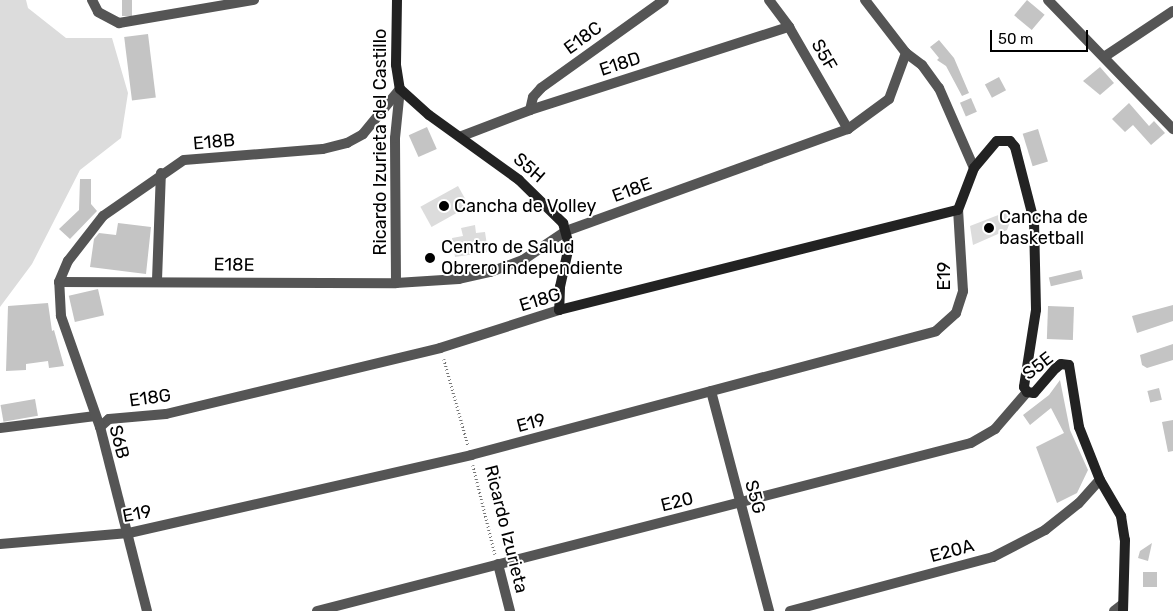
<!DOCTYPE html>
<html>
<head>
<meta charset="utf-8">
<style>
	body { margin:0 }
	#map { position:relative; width:1173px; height:611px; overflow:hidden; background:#fff; font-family:Rubik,sans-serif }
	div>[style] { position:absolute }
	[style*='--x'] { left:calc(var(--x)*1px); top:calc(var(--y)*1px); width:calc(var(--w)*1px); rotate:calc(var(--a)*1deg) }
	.green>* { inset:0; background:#dcdcdc; transform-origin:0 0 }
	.building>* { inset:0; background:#c4c4c4; transform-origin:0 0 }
	.path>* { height:2.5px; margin-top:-1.25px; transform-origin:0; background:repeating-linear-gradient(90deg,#777 0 1px,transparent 0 3.5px) }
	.street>* { height:10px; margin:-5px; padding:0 5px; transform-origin:5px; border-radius:5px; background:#555 }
	.secondary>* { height:10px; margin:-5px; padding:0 5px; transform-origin:5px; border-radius:5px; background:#222 }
	.dots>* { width:14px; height:14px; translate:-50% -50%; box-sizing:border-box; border:2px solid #fff; border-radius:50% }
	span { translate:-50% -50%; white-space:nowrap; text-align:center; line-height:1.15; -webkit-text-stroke:4px #fff; paint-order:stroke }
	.street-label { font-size:18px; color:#000 }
	.poi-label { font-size:18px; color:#000 }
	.left { translate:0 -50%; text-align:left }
	.scale { position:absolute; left:990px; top:30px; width:98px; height:22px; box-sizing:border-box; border:2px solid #000; border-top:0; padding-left:6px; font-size:15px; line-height:18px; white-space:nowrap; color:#000; -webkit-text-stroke:4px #fff; paint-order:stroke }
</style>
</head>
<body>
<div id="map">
	<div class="green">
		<i style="clip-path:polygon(0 0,26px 0,28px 8px,66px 38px,112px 38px,128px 93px,121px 138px,80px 170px,32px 264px,0 307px)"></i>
		<i style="left:458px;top:186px;width:23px;height:43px;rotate:61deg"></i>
		<i style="clip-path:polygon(1006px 212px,1010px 222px,1007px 230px,973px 245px,970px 226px)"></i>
		<i style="clip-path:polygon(475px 225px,476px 233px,485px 232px,488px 252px,455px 257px,452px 238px,463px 236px,461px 228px)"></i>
	</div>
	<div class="building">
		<i style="left:122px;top:0;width:10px;height:16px"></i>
		<i style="left:1027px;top:0;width:23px;height:20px;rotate:40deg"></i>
		<i style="left:148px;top:34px;width:64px;height:24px;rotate:83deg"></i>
		<i style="clip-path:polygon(939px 40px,954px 58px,969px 93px,962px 96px,946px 66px,937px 60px,939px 58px,930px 47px)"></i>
		<i style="clip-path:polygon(1100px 67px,1114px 83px,1100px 95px,1083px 81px)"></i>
		<i style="left:999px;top:77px;width:15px;height:16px;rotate:62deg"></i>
		<i style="left:971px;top:98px;width:15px;height:12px;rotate:67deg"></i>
		<i style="clip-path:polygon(1129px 103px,1149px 126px,1154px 121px,1165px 133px,1151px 145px,1133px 125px,1125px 132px,1112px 119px)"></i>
		<i style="left:427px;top:127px;width:24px;height:20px;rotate:66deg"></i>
		<i style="left:1038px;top:129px;width:34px;height:16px;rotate:73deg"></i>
		<i style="clip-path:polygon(80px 179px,91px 179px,91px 204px,97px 211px,70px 239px,59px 229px,79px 210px)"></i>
		<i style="clip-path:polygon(118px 223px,151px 227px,146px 274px,90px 267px,94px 239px,99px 233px,116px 235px)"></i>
		<i style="left:1081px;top:270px;width:9px;height:33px;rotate:77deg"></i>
		<i style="left:98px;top:289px;width:27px;height:30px;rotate:77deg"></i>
		<i style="clip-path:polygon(48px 303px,52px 331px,54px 330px,64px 366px,49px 368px,48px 361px,26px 364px,26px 370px,6px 371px,8px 306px)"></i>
		<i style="clip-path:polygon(1173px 305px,1173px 321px,1137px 333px,1132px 316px)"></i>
		<i style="left:1074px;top:307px;width:33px;height:26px;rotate:92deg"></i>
		<i style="clip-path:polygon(1173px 344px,1173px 360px,1147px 368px,1142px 365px,1140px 355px)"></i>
		<i style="clip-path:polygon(1060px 380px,1070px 430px,1088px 470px,1077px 493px,1057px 503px,1036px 447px,1064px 433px,1051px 408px,1030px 425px,1023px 415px,1049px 395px)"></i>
		<i style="left:1159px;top:388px;width:12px;height:12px;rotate:76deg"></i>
		<i style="left:35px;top:399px;width:17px;height:35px;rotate:80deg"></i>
		<i style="clip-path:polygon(1173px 420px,1173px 451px,1168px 452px,1162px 422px)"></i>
		<i style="clip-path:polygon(1152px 543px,1148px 561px,1138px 558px,1140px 551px)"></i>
		<i style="left:1143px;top:572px;width:14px;height:15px"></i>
	</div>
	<div class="path">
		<i style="--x:444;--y:359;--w:89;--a:74.4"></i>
		<i style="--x:473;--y:465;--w:92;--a:76.1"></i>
	</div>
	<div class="street">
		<i style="--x:92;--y:0;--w:13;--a:63"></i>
		<i style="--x:98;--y:12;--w:24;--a:28"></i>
		<i style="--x:119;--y:23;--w:137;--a:-9.7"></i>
		<i style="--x:769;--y:0;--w:34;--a:53"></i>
		<i style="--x:789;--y:27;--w:118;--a:60"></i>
		<i style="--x:865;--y:0;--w:67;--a:52.3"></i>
		<i style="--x:906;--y:53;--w:20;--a:37"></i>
		<i style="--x:922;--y:65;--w:29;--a:54"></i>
		<i style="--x:939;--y:88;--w:87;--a:66.4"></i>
		<i style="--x:1048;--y:0;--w:180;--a:45.9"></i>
		<i style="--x:1104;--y:57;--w:83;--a:-33.7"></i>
		<i style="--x:530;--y:110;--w:13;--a:-77"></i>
		<i style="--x:533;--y:97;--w:12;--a:-48"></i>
		<i style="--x:541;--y:88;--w:151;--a:-35.6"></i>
		<i style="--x:462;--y:136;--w:73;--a:-20.9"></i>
		<i style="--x:530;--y:110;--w:272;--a:-17.8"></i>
		<i style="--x:157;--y:280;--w:107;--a:-87.9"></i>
		<i style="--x:59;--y:282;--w:337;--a:0.2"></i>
		<i style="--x:396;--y:283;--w:63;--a:-3.6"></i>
		<i style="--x:459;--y:279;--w:32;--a:-13"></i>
		<i style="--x:490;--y:272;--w:35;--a:-20"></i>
		<i style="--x:523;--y:260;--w:52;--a:-34"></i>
		<i style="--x:566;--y:231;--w:300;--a:-19.9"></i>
		<i style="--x:848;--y:129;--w:51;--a:-36.2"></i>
		<i style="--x:889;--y:99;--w:49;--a:-69.7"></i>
		<i style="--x:396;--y:283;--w:145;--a:-90.4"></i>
		<i style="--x:395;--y:138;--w:49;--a:-84.2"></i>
		<i style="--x:711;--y:391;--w:228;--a:75.2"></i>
		<i style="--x:100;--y:427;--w:12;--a:-42"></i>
		<i style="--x:109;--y:419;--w:57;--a:-5"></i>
		<i style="--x:166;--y:414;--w:282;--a:-13.5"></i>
		<i style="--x:440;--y:348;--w:125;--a:-17.7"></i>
		<i style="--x:0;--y:428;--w:96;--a:-7.2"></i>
		<i style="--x:0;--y:544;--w:129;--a:-4.9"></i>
		<i style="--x:129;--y:533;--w:351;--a:-12.8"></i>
		<i style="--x:471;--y:455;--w:481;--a:-14.9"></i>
		<i style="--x:936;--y:331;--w:27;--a:-42"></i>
		<i style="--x:956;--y:313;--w:23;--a:-72"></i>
		<i style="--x:963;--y:291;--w:81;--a:-93.5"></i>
		<i style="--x:498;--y:564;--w:49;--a:75.7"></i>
		<i style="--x:147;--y:611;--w:190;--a:-104.3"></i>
		<i style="--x:100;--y:427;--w:118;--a:-109.4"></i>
		<i style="--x:61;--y:316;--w:34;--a:-93"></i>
		<i style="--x:59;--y:282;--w:23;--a:-67"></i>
		<i style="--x:68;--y:261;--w:57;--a:-52.1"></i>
		<i style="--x:103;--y:216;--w:98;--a:-34.7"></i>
		<i style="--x:184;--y:160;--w:139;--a:-4.5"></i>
		<i style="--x:323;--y:149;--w:25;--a:-14"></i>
		<i style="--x:347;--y:143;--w:18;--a:-29"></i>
		<i style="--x:363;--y:134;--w:58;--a:-50.6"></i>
		<i style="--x:317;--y:611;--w:675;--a:-14.41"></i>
		<i style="--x:971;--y:443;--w:28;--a:-30"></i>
		<i style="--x:995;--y:429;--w:49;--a:-49.1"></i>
		<i style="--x:790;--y:611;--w:210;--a:-14.9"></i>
		<i style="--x:993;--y:557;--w:59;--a:-27.4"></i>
		<i style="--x:1045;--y:530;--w:43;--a:-38.5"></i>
		<i style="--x:1079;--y:503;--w:31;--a:-48"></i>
		<i style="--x:1114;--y:611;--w:11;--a:-38"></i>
	</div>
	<div class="secondary">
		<i style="--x:397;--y:0;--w:65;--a:90.9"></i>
		<i style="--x:396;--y:65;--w:24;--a:81"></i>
		<i style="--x:400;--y:89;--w:39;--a:42"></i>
		<i style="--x:429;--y:115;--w:111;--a:35.8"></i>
		<i style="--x:519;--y:180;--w:62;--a:44.3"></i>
		<i style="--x:563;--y:223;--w:24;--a:75"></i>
		<i style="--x:569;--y:246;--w:42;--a:102.4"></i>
		<i style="--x:560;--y:287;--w:23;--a:92"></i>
		<i style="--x:559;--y:310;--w:411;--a:-14.1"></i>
		<i style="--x:958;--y:210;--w:45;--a:-69.1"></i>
		<i style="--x:974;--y:168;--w:35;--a:-50"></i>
		<i style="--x:997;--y:141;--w:13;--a:0"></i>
		<i style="--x:1010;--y:141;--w:8;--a:50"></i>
		<i style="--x:1015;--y:147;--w:76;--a:75.6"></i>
		<i style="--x:1034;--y:221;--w:89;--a:88.7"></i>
		<i style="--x:1036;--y:310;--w:78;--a:98.9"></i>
		<i style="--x:1024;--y:387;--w:6;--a:59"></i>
		<i style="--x:1027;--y:392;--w:7;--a:8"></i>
		<i style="--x:1034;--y:393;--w:33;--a:-49"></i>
		<i style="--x:1056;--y:368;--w:6;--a:-39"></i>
		<i style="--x:1061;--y:364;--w:8;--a:7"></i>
		<i style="--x:1069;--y:365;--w:63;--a:80.8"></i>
		<i style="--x:1079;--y:427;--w:57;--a:68.4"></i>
		<i style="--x:1100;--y:480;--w:42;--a:59.7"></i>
		<i style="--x:1121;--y:516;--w:24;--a:81"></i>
		<i style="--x:1125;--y:540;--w:71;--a:91.6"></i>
	</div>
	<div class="dots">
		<i style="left:444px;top:206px;background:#000"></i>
		<i style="left:989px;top:228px;background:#000"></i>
		<i style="left:430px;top:258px;background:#000"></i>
	</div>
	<div class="street-label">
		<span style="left:583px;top:38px;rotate:-36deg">E18C</span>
		<span style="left:824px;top:55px;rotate:60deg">S5F</span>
		<span style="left:620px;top:64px;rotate:-18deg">E18D</span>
		<span style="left:214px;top:142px;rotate:-5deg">E18B</span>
		<span style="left:380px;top:142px;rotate:-90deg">Ricardo Izurieta del Castillo</span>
		<span style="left:529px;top:168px;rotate:41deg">S5H</span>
		<span style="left:632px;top:190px;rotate:-20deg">E18E</span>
		<span style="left:234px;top:265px;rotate:1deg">E18E</span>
		<span style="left:944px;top:276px;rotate:-90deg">E19</span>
		<span style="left:540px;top:300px;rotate:-17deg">E18G</span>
		<span style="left:1038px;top:366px;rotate:-38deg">S5E</span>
		<span style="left:150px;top:398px;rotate:-8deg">E18G</span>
		<span style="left:531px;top:423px;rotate:-15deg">E19</span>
		<span style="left:119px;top:442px;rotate:75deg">S6B</span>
		<span style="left:755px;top:497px;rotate:75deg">S5G</span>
		<span style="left:677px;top:502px;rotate:-14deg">E20</span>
		<span style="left:137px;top:514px;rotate:-11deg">E19</span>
		<span style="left:506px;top:529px;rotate:76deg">Ricardo Izurieta</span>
		<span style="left:952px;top:551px;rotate:-15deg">E20A</span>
	</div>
	<div class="poi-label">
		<span class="left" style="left:454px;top:206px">Cancha de Volley</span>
		<span class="left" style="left:999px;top:228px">Cancha de<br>basketball</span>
		<span class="left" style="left:441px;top:258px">Centro de Salud<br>Obrero independiente</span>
	</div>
	<div class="scale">50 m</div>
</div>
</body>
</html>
